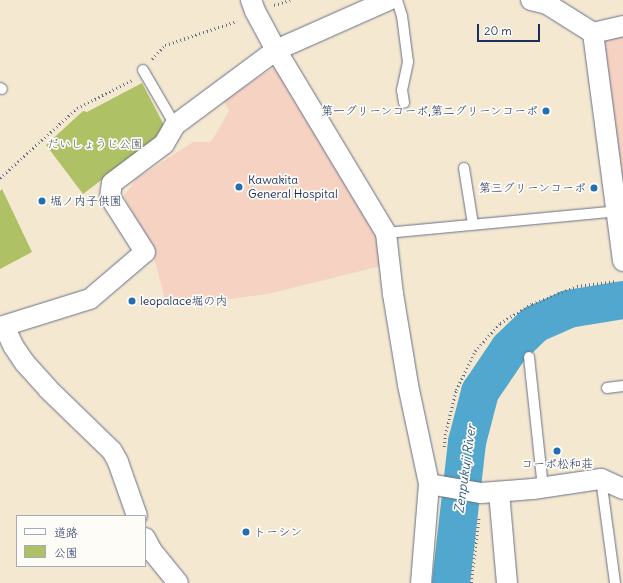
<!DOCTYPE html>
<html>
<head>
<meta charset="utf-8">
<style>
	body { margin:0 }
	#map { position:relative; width:623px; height:583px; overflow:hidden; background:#f5e8d1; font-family:Delius,"Klee One",sans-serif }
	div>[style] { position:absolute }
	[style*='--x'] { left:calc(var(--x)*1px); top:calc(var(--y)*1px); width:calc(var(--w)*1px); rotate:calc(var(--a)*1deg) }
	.built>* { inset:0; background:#f5d2c2 }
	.green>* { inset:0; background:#aec165 }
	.river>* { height:38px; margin:-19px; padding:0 19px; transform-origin:19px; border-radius:19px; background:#51a7cd }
	.path>* { height:2.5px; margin-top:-1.25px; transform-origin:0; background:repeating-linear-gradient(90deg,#677086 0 1px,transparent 0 4px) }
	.roads { filter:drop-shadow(0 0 1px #677086) drop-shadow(0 0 1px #677086) }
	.service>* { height:10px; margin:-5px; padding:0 5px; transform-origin:5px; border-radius:5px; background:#fff }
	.minor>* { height:20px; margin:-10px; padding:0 10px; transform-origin:10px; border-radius:10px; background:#fff }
	.dots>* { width:11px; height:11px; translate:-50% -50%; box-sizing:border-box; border:2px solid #fdfcf7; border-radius:50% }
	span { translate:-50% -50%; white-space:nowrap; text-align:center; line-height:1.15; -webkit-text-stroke:3.5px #fdfcf7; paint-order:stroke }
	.poi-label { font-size:12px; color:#1b2f5e }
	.right { translate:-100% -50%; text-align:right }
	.left { translate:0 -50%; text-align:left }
	.park-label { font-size:12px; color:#475b60 }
	.water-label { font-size:13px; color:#315f8a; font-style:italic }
	.legend { position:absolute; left:16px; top:515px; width:130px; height:52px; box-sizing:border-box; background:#fdfcf7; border:1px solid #a3aaba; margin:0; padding:5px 7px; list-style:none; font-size:12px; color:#1b2f5e }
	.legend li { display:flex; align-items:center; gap:8px; height:20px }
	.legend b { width:20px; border:1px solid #a3aaba }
	.scale { position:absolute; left:477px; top:24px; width:63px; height:18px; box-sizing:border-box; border:2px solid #1b2f5e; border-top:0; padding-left:5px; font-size:12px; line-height:14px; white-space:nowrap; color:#1b2f5e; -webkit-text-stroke:3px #fdfcf7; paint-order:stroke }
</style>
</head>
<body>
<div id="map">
	<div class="built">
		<i style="clip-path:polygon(623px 35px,623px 209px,600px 40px)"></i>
		<i style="clip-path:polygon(275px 67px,377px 234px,381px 266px,268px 294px,167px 307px,151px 246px,124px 196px,136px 179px,193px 142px,211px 142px,229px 111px,223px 100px)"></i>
	</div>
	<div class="green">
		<i style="clip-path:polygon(142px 83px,164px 125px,158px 137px,83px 194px,46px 145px,83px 111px,87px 112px)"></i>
		<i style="clip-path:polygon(2px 189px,32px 252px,0 269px,0 191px)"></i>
	</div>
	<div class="river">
		<i style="--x:451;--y:583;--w:142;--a:-83.5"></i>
		<i style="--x:467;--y:442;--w:52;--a:-75.4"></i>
		<i style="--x:480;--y:392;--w:52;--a:-56"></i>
		<i style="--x:509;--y:349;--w:36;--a:-44"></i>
		<i style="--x:535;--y:324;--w:36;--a:-24"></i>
		<i style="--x:568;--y:309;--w:56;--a:-9.3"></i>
	</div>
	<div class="path">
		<i style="--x:274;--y:5;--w:17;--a:-17"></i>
		<i style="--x:152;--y:59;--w:19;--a:-47"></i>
		<i style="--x:165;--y:45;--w:76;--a:-18.4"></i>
		<i style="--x:0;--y:178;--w:104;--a:-42.3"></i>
		<i style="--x:77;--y:108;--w:62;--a:-27"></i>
		<i style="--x:444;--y:447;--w:12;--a:-85"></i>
		<i style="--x:445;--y:435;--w:46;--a:-76.3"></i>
		<i style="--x:456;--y:390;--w:43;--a:-64"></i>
		<i style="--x:475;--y:351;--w:38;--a:-48"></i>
		<i style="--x:500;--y:323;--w:37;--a:-31"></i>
		<i style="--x:532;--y:304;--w:48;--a:-21.8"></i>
		<i style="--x:577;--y:286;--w:40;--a:-7.1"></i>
		<i style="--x:471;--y:583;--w:67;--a:-83.2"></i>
	</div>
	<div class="roads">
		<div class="service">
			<i style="--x:397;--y:0;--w:17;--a:73"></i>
			<i style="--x:402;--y:16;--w:46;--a:82.6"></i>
			<i style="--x:408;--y:62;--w:29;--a:102"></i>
			<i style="--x:402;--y:90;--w:13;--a:81"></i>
			<i style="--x:143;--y:70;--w:64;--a:59.8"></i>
			<i style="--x:0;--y:88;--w:2;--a:27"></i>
			<i style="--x:464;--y:168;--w:57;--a:80.9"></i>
			<i style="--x:386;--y:233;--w:232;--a:-5.4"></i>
			<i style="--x:529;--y:357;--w:131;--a:83.9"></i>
			<i style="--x:607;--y:388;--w:16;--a:-7"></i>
			<i style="--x:601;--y:479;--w:105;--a:82.3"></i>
		</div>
		<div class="minor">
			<i style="--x:251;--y:0;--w:12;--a:70"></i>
			<i style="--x:255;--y:11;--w:44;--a:61.7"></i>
			<i style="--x:276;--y:50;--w:214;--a:59"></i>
			<i style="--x:386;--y:233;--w:61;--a:83.5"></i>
			<i style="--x:393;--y:294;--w:92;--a:80.6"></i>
			<i style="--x:408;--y:385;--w:101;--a:78"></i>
			<i style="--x:429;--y:484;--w:99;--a:94.6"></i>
			<i style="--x:531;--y:0;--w:16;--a:14"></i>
			<i style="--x:547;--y:4;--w:54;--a:32.2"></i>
			<i style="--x:593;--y:33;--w:31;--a:-13"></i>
			<i style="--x:593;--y:33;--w:230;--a:82.5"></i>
			<i style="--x:4;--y:326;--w:23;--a:65"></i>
			<i style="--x:14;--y:347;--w:18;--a:56"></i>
			<i style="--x:24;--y:362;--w:36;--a:48"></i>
			<i style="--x:48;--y:389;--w:89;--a:44.1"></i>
			<i style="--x:112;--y:451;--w:13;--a:61"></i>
			<i style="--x:118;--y:462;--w:57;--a:70.6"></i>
			<i style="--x:0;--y:327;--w:94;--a:-17.3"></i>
			<i style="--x:90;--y:299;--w:72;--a:-40.5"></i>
			<i style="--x:145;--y:252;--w:65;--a:-122.5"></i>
			<i style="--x:110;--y:197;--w:14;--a:-82"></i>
			<i style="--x:112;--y:183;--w:65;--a:-36.9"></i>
			<i style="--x:164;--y:144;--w:22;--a:-60"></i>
			<i style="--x:175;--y:125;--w:126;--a:-36.6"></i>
			<i style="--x:276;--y:50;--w:124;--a:-23.9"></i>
			<i style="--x:429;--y:484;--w:53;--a:9.8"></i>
			<i style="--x:481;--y:493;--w:52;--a:-4.4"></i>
			<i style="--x:533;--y:489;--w:69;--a:-8.4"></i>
			<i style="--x:601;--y:479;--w:24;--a:24"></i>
			<i style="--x:499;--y:492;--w:91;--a:85"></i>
			<i style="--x:145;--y:538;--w:15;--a:62"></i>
			<i style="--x:152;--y:551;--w:41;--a:50.9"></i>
		</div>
	</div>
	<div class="dots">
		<i style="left:546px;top:111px;background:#1f6fb2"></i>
		<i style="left:239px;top:187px;background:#1f6fb2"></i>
		<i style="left:594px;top:188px;background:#1f6fb2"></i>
		<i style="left:42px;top:201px;background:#1f6fb2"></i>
		<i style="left:132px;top:301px;background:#1f6fb2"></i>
		<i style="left:557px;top:451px;background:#1f6fb2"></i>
		<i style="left:246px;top:532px;background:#1f6fb2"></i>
	</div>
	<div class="poi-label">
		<span class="right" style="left:538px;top:111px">第一グリーンコーポ,第二グリーンコーポ</span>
		<span class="left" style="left:248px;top:187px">Kawakita<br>General Hospital</span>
		<span class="right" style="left:586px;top:188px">第三グリーンコーポ</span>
		<span class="left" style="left:50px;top:201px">堀ノ内子供園</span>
		<span class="left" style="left:140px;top:301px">leopalace堀の内</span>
		<span style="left:557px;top:464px">コーポ松和荘</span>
		<span class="left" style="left:254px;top:532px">トーシン</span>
	</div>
	<div class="park-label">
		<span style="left:95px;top:144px">だいしょうじ公園</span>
	</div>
	<div class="water-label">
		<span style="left:466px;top:469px;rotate:-82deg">Zenpukuji River</span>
	</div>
	<ul class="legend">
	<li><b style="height:5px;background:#fff"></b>道路</li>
	<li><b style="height:11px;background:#aec165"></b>公園</li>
	</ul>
	<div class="scale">20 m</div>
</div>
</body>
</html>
